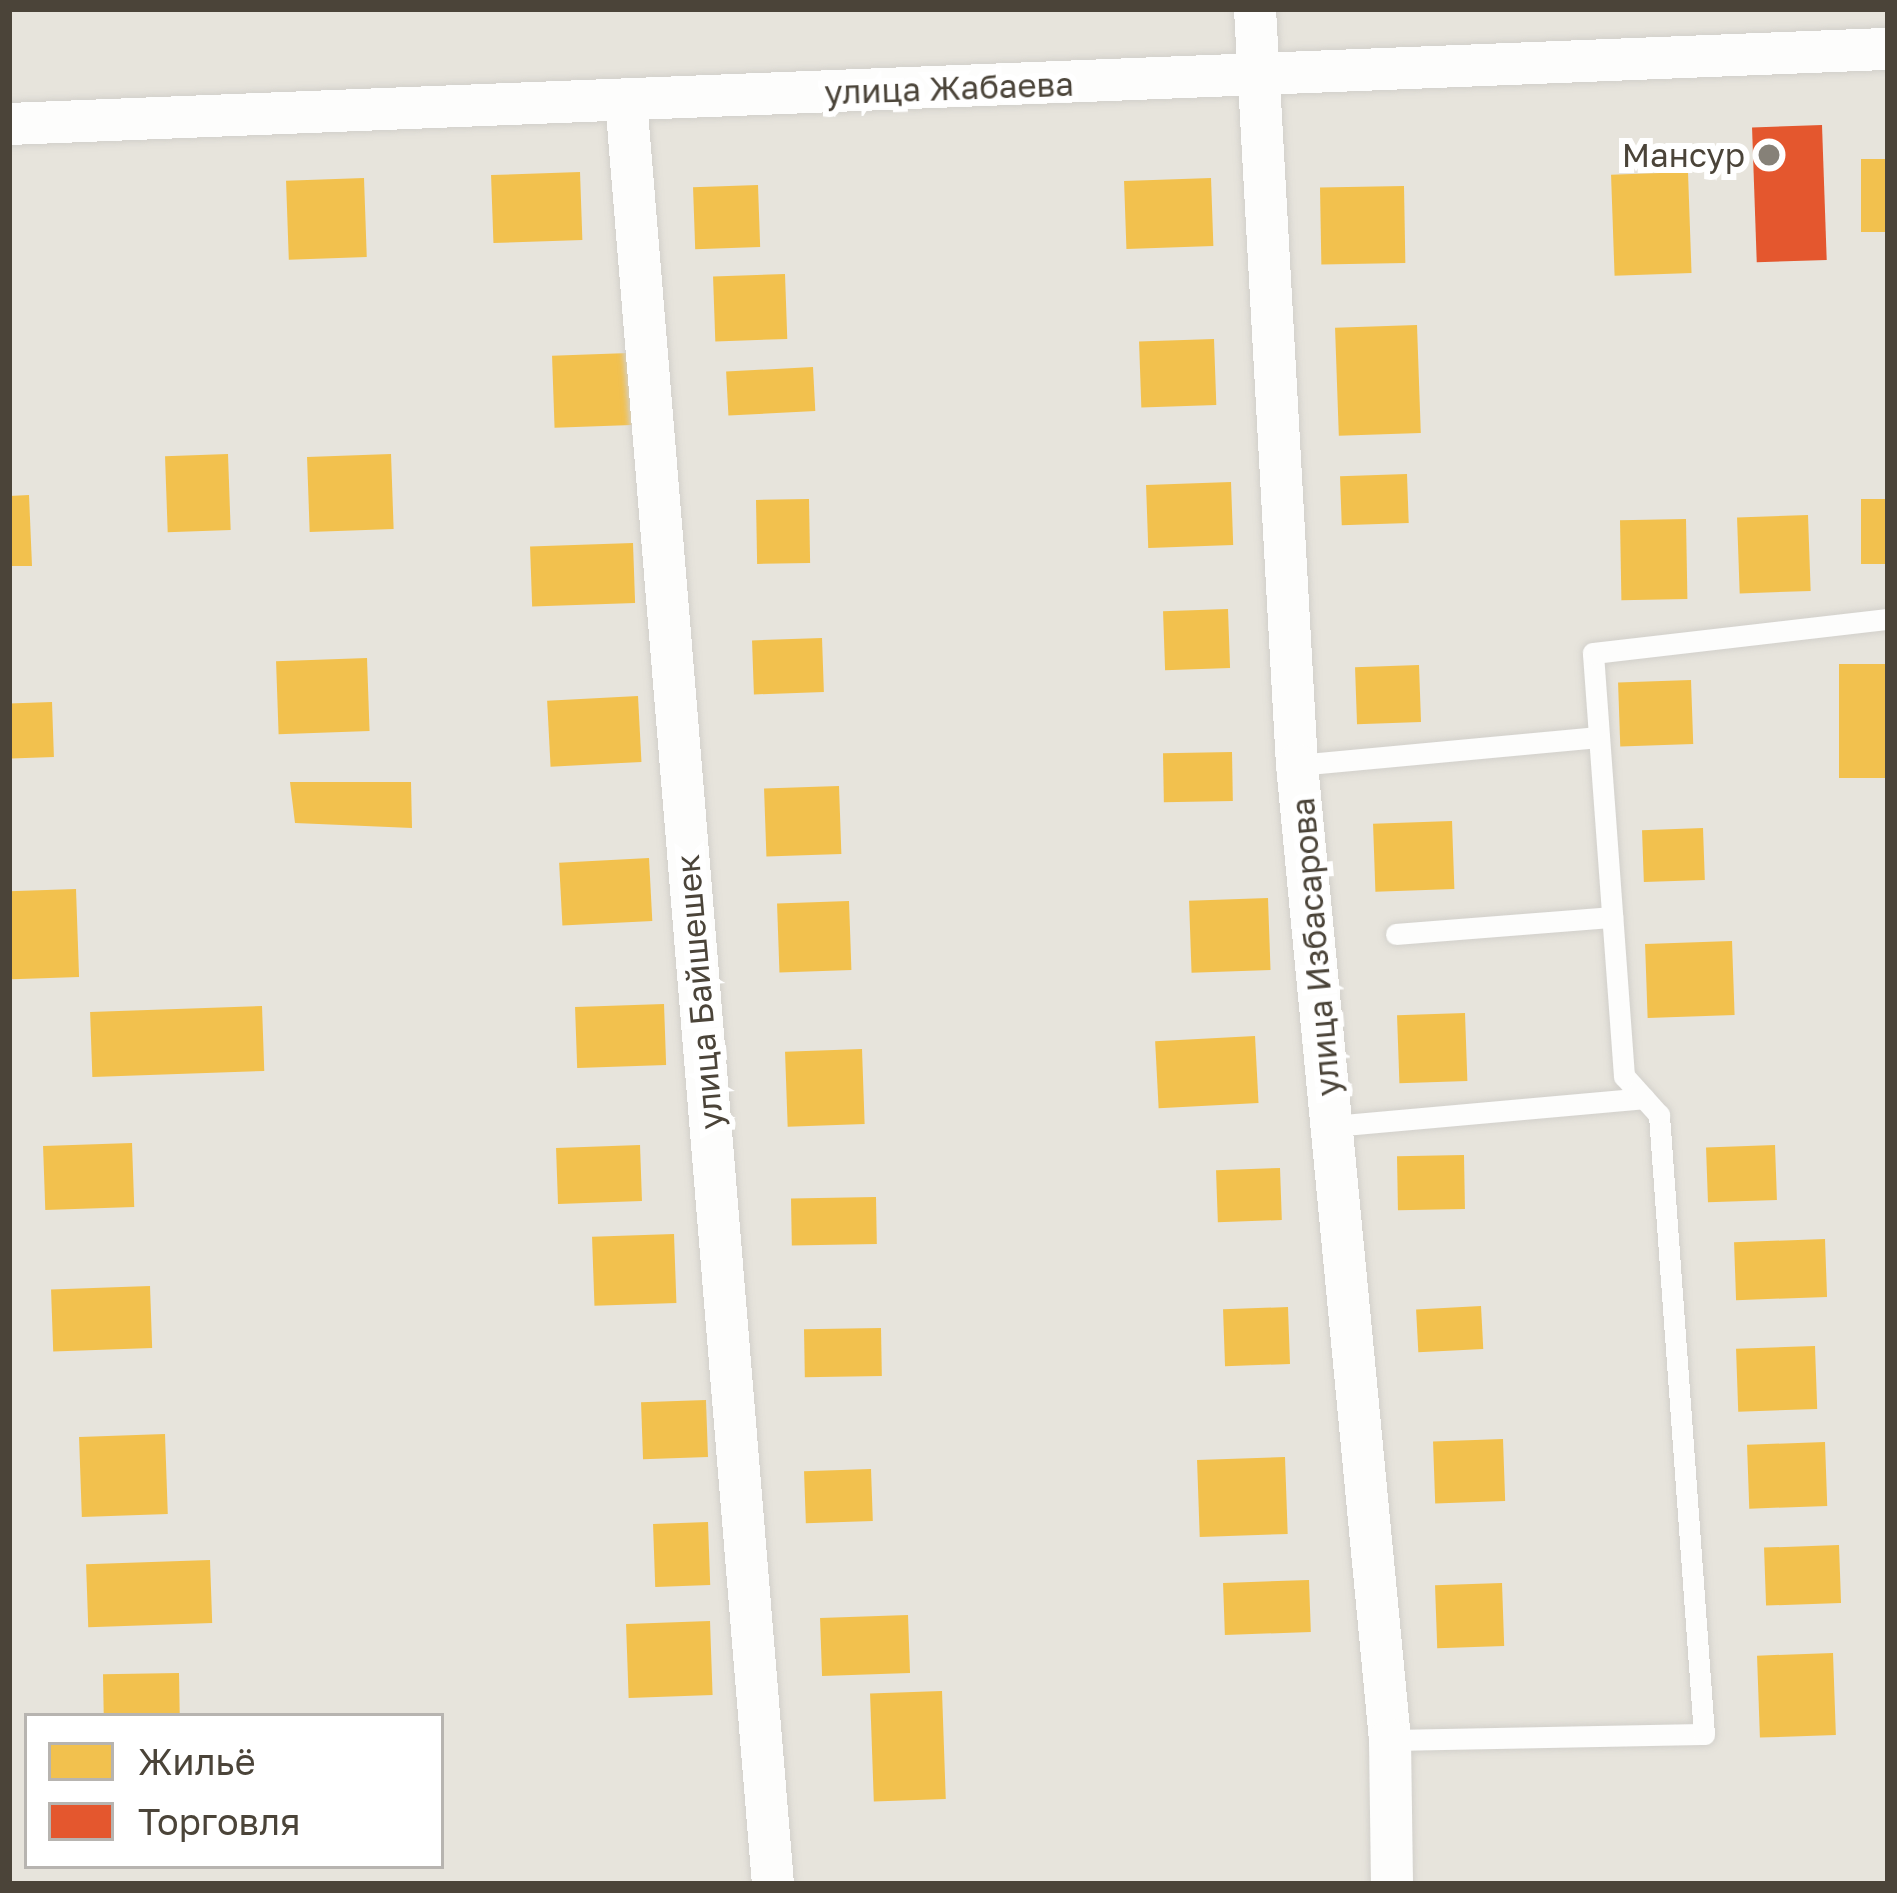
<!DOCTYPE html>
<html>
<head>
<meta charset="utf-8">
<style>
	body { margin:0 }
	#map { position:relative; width:1897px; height:1893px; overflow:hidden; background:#f4f2ee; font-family:"Golos Text",sans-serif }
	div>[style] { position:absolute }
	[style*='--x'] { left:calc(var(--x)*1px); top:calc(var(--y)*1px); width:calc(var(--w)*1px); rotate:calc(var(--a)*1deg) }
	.residential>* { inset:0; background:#e7e4dc }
	.homes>* { inset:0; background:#f2c14e; transform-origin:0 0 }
	.shops>* { inset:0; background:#e4572e; transform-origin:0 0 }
	.roads { filter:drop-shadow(0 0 3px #d2d0cb) drop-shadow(0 0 3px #d2d0cb) }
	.service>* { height:21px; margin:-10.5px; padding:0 10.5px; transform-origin:10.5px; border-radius:10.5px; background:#fdfdfc }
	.minor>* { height:42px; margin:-21px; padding:0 21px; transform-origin:21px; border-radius:21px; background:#fdfdfc }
	.dots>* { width:33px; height:33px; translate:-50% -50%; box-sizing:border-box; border:6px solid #fff; border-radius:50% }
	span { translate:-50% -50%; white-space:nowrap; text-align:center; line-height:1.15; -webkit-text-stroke:12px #fff; paint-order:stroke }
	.street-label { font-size:33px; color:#4b4439 }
	.poi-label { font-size:33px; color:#4b4439 }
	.right { translate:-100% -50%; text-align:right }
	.frame { position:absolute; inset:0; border:12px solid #4b4439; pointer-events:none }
	.legend { position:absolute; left:24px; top:1713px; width:420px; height:156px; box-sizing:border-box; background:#fff; border:3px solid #b7b4b0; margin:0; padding:15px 21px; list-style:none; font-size:36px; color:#4b4439 }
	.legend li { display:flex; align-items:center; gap:24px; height:60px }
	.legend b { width:60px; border:3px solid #b7b4b0 }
</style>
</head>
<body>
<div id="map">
	<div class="residential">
		<i style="clip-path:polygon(evenodd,9px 9px,1888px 9px,1888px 1884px,9px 1884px,9px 9px,27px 1716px,441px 1716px,441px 1866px,27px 1866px,27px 1716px)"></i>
	</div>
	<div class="homes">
		<i style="left:1888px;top:159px;width:73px;height:27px;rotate:90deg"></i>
		<i style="left:580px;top:172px;width:68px;height:89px;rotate:88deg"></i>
		<i style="left:1688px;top:172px;width:101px;height:77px;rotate:88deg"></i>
		<i style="left:364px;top:178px;width:79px;height:78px;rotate:88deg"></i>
		<i style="left:1211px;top:178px;width:68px;height:87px;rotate:88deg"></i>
		<i style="left:758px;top:185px;width:62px;height:65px;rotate:88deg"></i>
		<i style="left:1404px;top:186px;width:77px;height:84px;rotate:89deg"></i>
		<i style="left:785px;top:274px;width:65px;height:72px;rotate:88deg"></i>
		<i style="left:1417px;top:325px;width:108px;height:82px;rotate:88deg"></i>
		<i style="left:1214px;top:339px;width:66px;height:75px;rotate:88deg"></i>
		<i style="left:629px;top:353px;width:72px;height:77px;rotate:88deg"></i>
		<i style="left:813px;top:367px;width:44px;height:87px;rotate:87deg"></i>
		<i style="left:228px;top:454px;width:76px;height:63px;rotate:88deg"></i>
		<i style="left:391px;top:454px;width:75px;height:84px;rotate:88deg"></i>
		<i style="left:1407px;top:474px;width:49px;height:67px;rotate:88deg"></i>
		<i style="left:1231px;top:482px;width:63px;height:85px;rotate:88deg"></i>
		<i style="clip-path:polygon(29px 495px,32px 566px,9px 566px,9px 496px)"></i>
		<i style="left:809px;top:499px;width:64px;height:53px;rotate:89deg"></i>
		<i style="left:1861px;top:499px;width:27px;height:65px"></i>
		<i style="left:1808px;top:515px;width:76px;height:71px;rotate:88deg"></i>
		<i style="left:1686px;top:519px;width:80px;height:66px;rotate:89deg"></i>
		<i style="left:633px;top:543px;width:60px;height:103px;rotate:88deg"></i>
		<i style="left:1228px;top:609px;width:59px;height:65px;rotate:88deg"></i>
		<i style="left:822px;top:638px;width:54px;height:70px;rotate:88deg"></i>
		<i style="left:367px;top:658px;width:73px;height:91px;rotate:88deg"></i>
		<i style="left:1888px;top:664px;width:114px;height:49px;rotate:90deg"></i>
		<i style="left:1419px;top:665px;width:57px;height:64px;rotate:88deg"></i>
		<i style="left:1691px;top:680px;width:64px;height:73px;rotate:88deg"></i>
		<i style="left:638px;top:696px;width:66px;height:91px;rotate:87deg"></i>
		<i style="left:52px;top:702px;width:55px;height:43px;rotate:88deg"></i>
		<i style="left:1232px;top:752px;width:49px;height:69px;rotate:89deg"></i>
		<i style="clip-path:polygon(290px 782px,411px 782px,412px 828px,295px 823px)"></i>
		<i style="left:839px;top:786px;width:68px;height:75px;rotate:88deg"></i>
		<i style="left:1452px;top:821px;width:68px;height:79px;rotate:88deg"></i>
		<i style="left:1703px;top:828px;width:52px;height:61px;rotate:88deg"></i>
		<i style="left:649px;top:858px;width:63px;height:90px;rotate:87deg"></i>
		<i style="left:76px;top:889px;width:88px;height:67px;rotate:88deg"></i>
		<i style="left:1268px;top:898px;width:72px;height:79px;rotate:88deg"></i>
		<i style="left:849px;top:901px;width:69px;height:72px;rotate:88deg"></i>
		<i style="left:1732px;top:941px;width:74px;height:87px;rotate:88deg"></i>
		<i style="left:664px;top:1004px;width:61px;height:89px;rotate:88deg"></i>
		<i style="left:262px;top:1006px;width:65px;height:172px;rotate:88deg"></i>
		<i style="left:1465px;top:1013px;width:68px;height:68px;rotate:88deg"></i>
		<i style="left:1255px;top:1036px;width:67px;height:100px;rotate:87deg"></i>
		<i style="left:862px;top:1049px;width:75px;height:77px;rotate:88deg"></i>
		<i style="left:132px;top:1143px;width:64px;height:89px;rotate:88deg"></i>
		<i style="left:640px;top:1145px;width:56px;height:84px;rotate:88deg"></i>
		<i style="left:1775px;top:1145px;width:55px;height:69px;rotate:88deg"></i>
		<i style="left:1464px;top:1155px;width:54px;height:67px;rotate:89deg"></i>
		<i style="left:1280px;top:1168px;width:52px;height:64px;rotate:88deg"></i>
		<i style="left:876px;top:1197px;width:47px;height:85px;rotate:89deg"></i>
		<i style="left:674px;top:1234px;width:69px;height:82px;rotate:88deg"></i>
		<i style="left:1825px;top:1239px;width:58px;height:91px;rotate:88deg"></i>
		<i style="left:150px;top:1286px;width:62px;height:99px;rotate:88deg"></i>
		<i style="left:1481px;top:1306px;width:43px;height:65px;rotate:87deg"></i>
		<i style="left:1288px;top:1307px;width:57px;height:65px;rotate:88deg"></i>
		<i style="left:881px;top:1328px;width:48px;height:77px;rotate:89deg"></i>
		<i style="left:1815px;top:1346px;width:63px;height:79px;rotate:88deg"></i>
		<i style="left:706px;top:1400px;width:57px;height:65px;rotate:88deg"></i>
		<i style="left:165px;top:1434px;width:80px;height:86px;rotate:88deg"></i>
		<i style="left:1503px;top:1439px;width:62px;height:70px;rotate:88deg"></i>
		<i style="left:1825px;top:1442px;width:64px;height:78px;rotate:88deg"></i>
		<i style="left:1285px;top:1457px;width:77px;height:88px;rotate:88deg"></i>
		<i style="left:871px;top:1469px;width:52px;height:67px;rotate:88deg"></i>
		<i style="left:708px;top:1522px;width:63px;height:55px;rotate:88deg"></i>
		<i style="left:1839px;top:1545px;width:58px;height:75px;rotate:88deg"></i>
		<i style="left:210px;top:1560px;width:63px;height:124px;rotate:88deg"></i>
		<i style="left:1309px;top:1580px;width:52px;height:86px;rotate:88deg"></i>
		<i style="left:1502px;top:1583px;width:63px;height:67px;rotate:88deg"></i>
		<i style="left:908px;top:1615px;width:58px;height:88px;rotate:88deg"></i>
		<i style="left:710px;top:1621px;width:74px;height:84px;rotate:88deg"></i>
		<i style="left:1833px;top:1653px;width:82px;height:76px;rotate:88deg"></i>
		<i style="left:179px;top:1673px;width:43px;height:76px;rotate:89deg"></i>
		<i style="left:942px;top:1691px;width:108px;height:72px;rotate:88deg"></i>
	</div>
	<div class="shops">
		<i style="left:1822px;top:125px;width:135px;height:70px;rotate:88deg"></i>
	</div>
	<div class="roads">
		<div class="service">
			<i style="--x:1297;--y:765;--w:303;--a:-5.3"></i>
			<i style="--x:1396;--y:934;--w:217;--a:-4.5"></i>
			<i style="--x:1332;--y:1126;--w:313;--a:-5.1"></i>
			<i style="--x:1390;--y:1740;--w:314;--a:-1.1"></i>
			<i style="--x:1704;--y:1734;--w:621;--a:-94.16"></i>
			<i style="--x:1659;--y:1115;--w:52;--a:-131.9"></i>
			<i style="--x:1624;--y:1076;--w:424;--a:-94.2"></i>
			<i style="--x:1593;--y:653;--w:297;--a:-6.6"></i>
		</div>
		<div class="minor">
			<i style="--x:1255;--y:9;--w:757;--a:86.82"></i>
			<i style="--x:1297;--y:765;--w:979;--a:84.55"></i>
			<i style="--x:1390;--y:1740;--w:144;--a:89.2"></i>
			<i style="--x:626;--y:100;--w:1790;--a:85.29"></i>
			<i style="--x:9;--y:124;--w:1880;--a:-2.29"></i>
		</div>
	</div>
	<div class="dots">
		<i style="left:1769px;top:155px;background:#868178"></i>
	</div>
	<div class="street-label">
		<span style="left:949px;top:88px;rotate:-2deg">улица Жабаева</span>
		<span style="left:1315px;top:947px;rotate:-95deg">улица Избасарова</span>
		<span style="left:699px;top:992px;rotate:-95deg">улица Байшешек</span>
	</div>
	<div class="poi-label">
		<span class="right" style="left:1745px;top:155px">Мансур</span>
	</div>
	<div class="frame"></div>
	<ul class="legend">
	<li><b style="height:33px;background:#f2c14e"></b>Жильё</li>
	<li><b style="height:33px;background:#e4572e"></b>Торговля</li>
	</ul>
</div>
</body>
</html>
